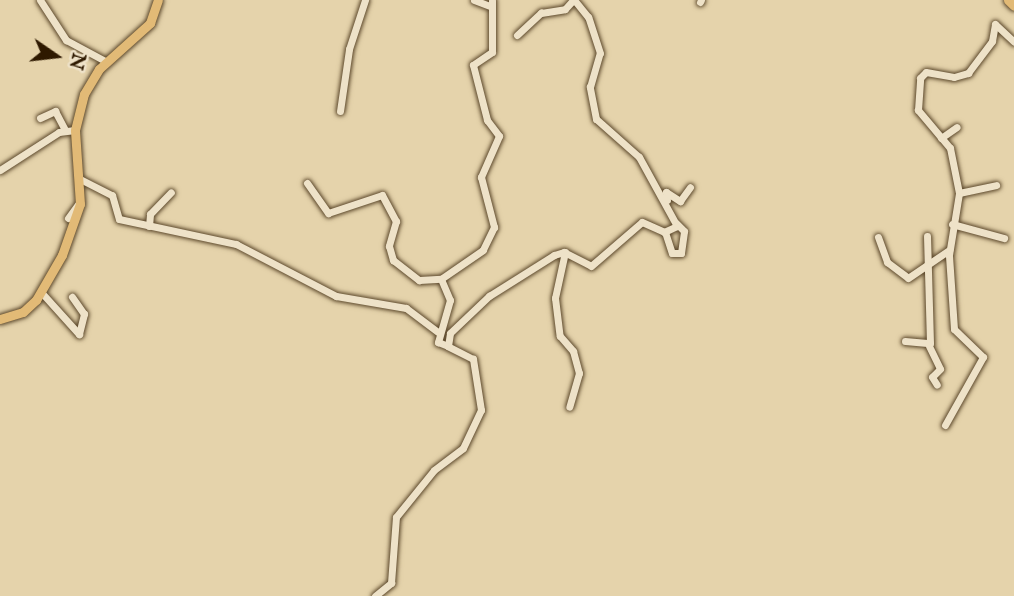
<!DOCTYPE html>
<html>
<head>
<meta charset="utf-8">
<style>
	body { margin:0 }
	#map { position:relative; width:1014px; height:596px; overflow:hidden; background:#e5d3ab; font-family:"IM FELL English",serif }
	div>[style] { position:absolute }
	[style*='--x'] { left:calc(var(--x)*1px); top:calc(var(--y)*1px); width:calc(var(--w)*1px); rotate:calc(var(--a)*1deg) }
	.roads { filter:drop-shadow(0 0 2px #5c482b) drop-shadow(0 0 2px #5c482b) }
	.minor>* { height:7px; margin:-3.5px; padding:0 3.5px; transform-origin:3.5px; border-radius:3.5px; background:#eee2c8 }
	.major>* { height:9px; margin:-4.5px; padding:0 4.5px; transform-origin:4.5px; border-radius:4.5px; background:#e2ba76 }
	span { translate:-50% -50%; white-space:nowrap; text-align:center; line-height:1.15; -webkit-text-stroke:6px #eee2c8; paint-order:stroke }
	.north { position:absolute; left:21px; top:21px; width:70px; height:70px; -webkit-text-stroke:5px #eee2c8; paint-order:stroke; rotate:104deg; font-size:19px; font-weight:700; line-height:28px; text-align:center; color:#2e1900 }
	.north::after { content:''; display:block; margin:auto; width:24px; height:32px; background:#2e1900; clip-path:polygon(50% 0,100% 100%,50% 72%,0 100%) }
</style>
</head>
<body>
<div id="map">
	<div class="roads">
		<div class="minor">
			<i style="--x:40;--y:0;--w:48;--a:57"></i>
			<i style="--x:66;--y:40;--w:47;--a:28.2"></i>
			<i style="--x:474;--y:0;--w:17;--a:21"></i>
			<i style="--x:492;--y:0;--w:52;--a:90"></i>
			<i style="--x:492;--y:52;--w:23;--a:146"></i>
			<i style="--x:473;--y:65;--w:57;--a:75.7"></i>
			<i style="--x:487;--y:120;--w:20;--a:53"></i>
			<i style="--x:499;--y:136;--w:45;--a:113.7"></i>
			<i style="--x:481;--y:177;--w:52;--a:75.4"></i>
			<i style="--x:494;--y:227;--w:25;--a:116"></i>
			<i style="--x:483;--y:250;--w:51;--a:145.4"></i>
			<i style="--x:441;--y:279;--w:23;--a:67"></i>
			<i style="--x:450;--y:300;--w:44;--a:105.9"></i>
			<i style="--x:438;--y:342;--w:11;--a:22"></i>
			<i style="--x:448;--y:346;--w:13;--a:-81"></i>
			<i style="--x:450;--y:333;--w:54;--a:-43.5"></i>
			<i style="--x:489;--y:296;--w:77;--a:-32.2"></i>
			<i style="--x:554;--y:255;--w:10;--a:-17"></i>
			<i style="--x:564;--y:252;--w:30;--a:27"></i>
			<i style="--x:591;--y:266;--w:67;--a:-40.8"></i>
			<i style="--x:642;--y:222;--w:24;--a:24"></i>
			<i style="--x:664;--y:232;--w:14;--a:-25"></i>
			<i style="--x:677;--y:226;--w:79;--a:-118.8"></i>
			<i style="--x:639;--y:157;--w:57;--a:-138.5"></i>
			<i style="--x:596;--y:119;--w:33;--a:-101"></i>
			<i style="--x:590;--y:87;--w:35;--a:-74"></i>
			<i style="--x:600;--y:53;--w:38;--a:-108"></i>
			<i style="--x:588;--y:17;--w:22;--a:-129"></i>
			<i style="--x:700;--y:2;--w:2;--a:-63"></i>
			<i style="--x:517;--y:35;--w:33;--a:-43"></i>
			<i style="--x:541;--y:13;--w:24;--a:-9"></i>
			<i style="--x:565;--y:9;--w:12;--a:-48"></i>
			<i style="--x:340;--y:111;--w:63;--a:-81.7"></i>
			<i style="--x:349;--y:49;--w:52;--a:-71.9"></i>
			<i style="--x:40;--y:118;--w:17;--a:-25"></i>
			<i style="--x:55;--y:111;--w:21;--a:62"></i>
			<i style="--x:941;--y:138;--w:19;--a:-35"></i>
			<i style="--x:0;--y:170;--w:70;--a:-32.8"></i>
			<i style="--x:59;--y:132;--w:16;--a:-7"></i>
			<i style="--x:80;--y:179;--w:36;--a:27"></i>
			<i style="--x:112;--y:195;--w:25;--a:74"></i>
			<i style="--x:119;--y:219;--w:120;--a:12.1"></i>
			<i style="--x:236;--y:244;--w:113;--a:27.5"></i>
			<i style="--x:336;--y:296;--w:71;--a:9.7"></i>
			<i style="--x:406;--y:308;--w:39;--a:37"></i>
			<i style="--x:307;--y:183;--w:37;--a:55"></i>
			<i style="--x:328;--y:213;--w:57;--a:-18.4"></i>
			<i style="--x:382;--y:195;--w:30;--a:62"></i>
			<i style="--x:396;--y:221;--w:26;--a:106"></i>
			<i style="--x:389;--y:246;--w:15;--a:74"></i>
			<i style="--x:393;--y:260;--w:33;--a:38"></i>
			<i style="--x:419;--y:280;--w:22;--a:-3"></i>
			<i style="--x:959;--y:193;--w:38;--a:-12"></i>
			<i style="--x:667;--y:200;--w:8;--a:-97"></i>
			<i style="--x:666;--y:192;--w:17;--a:33"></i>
			<i style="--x:680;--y:201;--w:17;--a:-54"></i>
			<i style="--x:68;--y:218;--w:17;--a:-54"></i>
			<i style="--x:952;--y:224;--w:54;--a:15.1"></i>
			<i style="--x:149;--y:226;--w:12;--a:-85"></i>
			<i style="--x:150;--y:214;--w:30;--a:-46"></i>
			<i style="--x:665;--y:232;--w:22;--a:72"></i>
			<i style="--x:672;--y:253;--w:9;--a:0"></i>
			<i style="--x:681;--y:253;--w:22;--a:-82"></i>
			<i style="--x:684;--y:231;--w:11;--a:-135"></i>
			<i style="--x:878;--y:237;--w:27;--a:70"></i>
			<i style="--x:887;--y:262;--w:26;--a:37"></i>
			<i style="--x:908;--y:278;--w:50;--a:-34.3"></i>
			<i style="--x:565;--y:252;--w:47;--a:102.3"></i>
			<i style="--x:555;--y:298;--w:38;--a:83"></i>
			<i style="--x:560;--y:336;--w:20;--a:49"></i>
			<i style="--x:573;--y:351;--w:23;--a:75"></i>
			<i style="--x:579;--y:373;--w:35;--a:106"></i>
			<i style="--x:41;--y:292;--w:57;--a:47.9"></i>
			<i style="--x:79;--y:334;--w:21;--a:-76"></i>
			<i style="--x:84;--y:314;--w:21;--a:-125"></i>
			<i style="--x:905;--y:341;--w:25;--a:5"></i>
			<i style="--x:930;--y:343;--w:107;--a:-91.6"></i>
			<i style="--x:929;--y:346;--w:25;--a:64"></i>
			<i style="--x:940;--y:369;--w:11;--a:135"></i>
			<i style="--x:932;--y:377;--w:9;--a:58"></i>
			<i style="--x:945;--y:425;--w:78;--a:-60.8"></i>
			<i style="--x:983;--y:357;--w:40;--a:-136"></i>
			<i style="--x:954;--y:329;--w:74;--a:-93.9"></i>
			<i style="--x:949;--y:255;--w:63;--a:-80.8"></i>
			<i style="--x:959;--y:193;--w:46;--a:-101.3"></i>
			<i style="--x:950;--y:148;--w:50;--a:-130.1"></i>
			<i style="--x:918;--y:110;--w:32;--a:-86"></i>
			<i style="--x:920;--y:78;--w:8;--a:-45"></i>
			<i style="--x:926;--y:72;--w:28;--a:10"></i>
			<i style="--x:954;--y:77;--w:15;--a:-16"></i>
			<i style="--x:968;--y:73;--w:40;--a:-53"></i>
			<i style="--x:992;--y:41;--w:17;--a:-80"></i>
			<i style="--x:995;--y:24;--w:26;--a:43"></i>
			<i style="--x:375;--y:596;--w:21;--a:-39"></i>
			<i style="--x:391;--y:583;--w:66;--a:-85.7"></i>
			<i style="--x:396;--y:517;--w:60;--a:-51"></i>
			<i style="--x:434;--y:470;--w:36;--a:-37"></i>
			<i style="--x:463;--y:448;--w:42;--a:-64.7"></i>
			<i style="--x:481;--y:410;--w:52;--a:-98.9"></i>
			<i style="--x:473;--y:359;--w:28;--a:-153"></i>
		</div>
		<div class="major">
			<i style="--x:1008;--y:0;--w:8;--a:45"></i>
			<i style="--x:0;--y:319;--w:24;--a:-17"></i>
			<i style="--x:23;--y:312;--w:18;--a:-43"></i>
			<i style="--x:36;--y:300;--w:52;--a:-60"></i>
			<i style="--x:62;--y:255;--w:54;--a:-70.6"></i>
			<i style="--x:80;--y:204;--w:74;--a:-93.9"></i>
			<i style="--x:75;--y:130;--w:37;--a:-76"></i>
			<i style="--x:84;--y:94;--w:29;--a:-59"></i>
			<i style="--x:99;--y:69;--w:69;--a:-42"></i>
			<i style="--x:150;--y:23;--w:24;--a:-71"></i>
		</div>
	</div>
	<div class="north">N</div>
</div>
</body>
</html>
